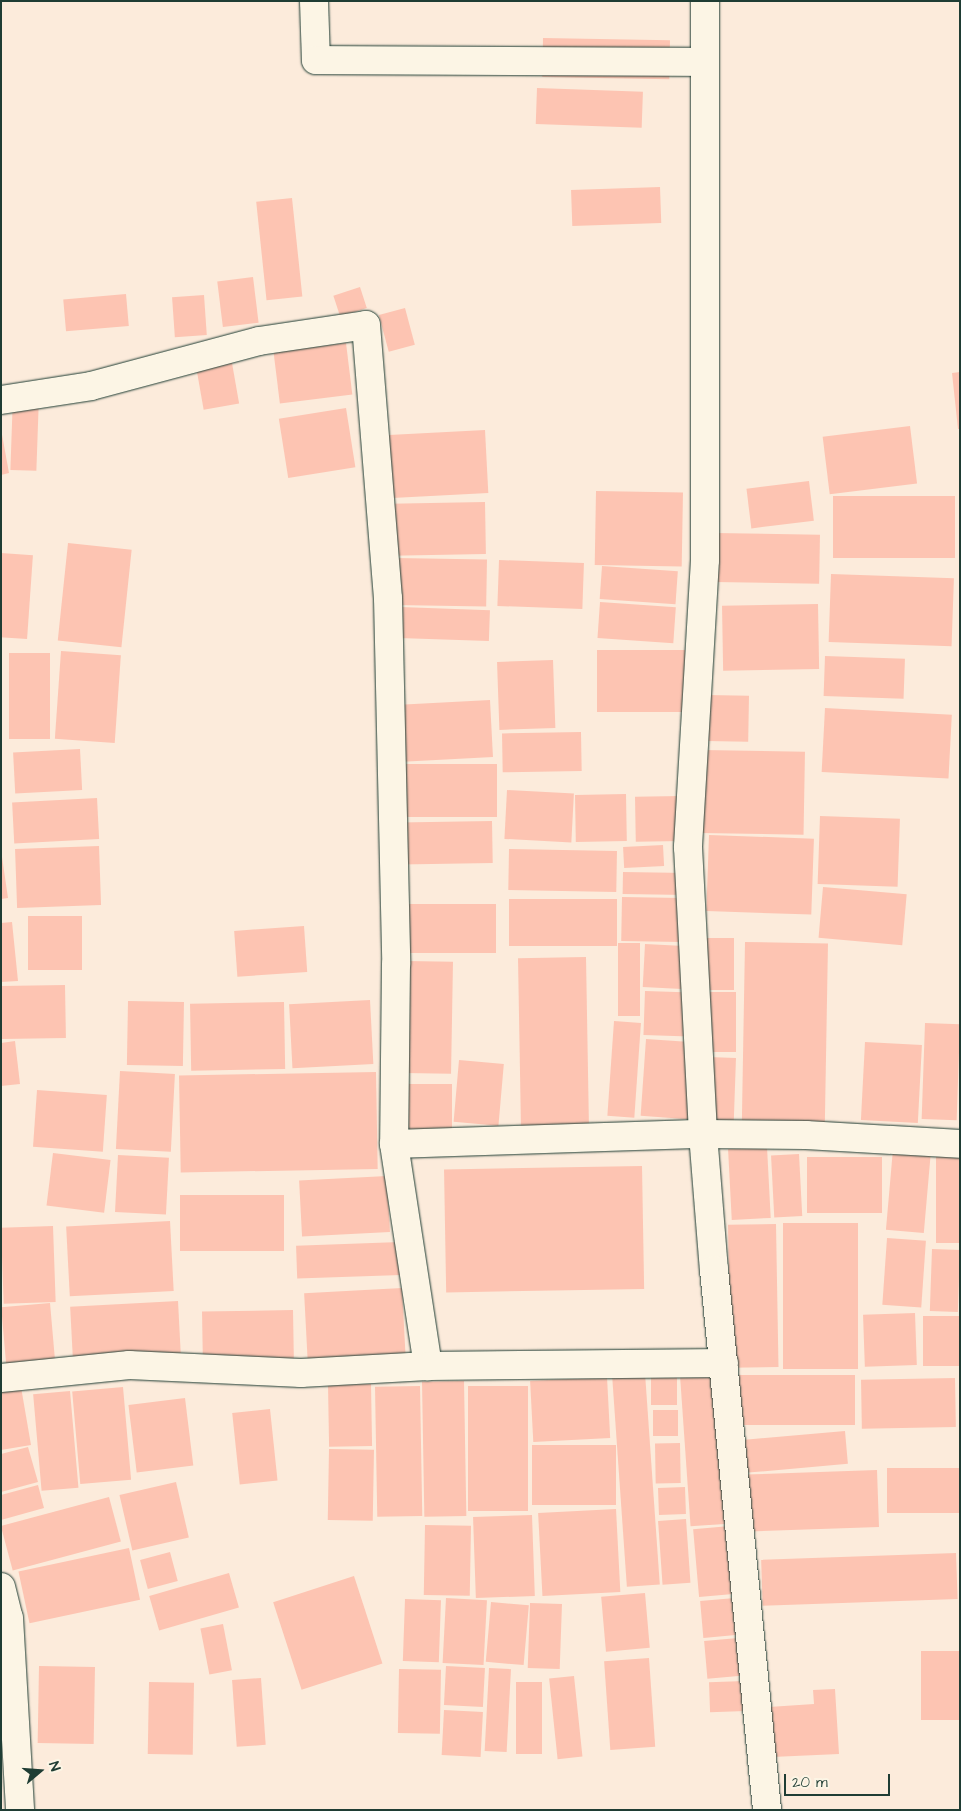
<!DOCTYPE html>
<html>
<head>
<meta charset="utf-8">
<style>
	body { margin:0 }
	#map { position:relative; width:961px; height:1811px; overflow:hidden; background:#fcebdb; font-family:"Architects Daughter",sans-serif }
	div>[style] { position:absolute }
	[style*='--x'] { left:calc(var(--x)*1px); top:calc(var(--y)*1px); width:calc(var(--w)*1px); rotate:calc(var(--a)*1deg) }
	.building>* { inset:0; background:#fdc4b2; transform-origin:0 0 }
	.roads { filter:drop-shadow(0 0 1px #1f3d34) drop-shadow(0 0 1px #1f3d34) }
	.minor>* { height:28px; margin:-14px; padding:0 14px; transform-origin:14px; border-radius:14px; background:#fcf5e5 }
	span { translate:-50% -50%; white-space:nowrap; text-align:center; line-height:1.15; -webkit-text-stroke:4px #fcf5e5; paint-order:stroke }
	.frame { position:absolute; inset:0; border:2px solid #1f3d34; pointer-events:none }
	.north { position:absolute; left:15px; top:1746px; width:50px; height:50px; -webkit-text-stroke:4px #fcf5e5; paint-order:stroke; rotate:72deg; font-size:14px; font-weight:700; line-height:20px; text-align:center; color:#1f3d34 }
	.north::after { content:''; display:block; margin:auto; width:18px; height:22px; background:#1f3d34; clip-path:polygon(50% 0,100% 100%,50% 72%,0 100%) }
	.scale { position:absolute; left:784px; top:1774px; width:106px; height:22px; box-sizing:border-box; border:2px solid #1f3d34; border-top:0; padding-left:6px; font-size:15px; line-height:18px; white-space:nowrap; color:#1f3d34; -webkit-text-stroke:4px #fcf5e5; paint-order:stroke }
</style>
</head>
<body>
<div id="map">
	<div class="building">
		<i style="left:543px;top:38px;width:127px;height:39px;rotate:1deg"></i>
		<i style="left:537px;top:88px;width:106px;height:36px;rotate:2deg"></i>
		<i style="left:660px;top:187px;width:36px;height:89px;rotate:88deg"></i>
		<i style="left:292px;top:198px;width:99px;height:36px;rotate:84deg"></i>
		<i style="left:253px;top:277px;width:46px;height:36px;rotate:83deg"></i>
		<i style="left:360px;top:287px;width:22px;height:28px;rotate:72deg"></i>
		<i style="left:126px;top:294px;width:32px;height:63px;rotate:85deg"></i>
		<i style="left:204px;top:295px;width:40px;height:32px;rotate:86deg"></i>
		<i style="left:405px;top:308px;width:38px;height:27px;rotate:75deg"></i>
		<i style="left:346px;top:343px;width:52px;height:73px;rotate:83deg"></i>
		<i style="left:232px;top:363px;width:41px;height:36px;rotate:80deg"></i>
		<i style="clip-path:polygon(960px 372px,960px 429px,958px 429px,952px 373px)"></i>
		<i style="left:13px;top:395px;width:26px;height:75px;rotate:2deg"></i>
		<i style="left:346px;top:408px;width:60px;height:68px;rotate:81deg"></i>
		<i style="left:910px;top:426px;width:58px;height:88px;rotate:83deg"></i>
		<i style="clip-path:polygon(1px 429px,9px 473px,1px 475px)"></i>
		<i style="left:485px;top:430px;width:63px;height:101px;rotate:87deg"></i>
		<i style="left:809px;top:481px;width:40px;height:63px;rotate:83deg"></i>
		<i style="left:596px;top:491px;width:87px;height:74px;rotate:1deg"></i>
		<i style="left:833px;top:496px;width:122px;height:62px"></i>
		<i style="left:485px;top:502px;width:52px;height:95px;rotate:89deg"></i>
		<i style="left:715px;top:533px;width:105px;height:49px;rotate:1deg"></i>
		<i style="left:68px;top:543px;width:64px;height:98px;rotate:6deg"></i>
		<i style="left:1px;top:553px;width:32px;height:84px;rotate:4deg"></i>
		<i style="left:395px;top:558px;width:92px;height:47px;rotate:1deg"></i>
		<i style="left:499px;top:560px;width:85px;height:46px;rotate:2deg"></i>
		<i style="left:602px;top:566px;width:76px;height:33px;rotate:4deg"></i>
		<i style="left:831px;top:574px;width:123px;height:68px;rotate:2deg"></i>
		<i style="left:600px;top:602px;width:76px;height:36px;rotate:4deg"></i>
		<i style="left:818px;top:604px;width:65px;height:96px;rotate:89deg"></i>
		<i style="left:400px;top:607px;width:90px;height:31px;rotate:2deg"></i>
		<i style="left:685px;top:650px;width:62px;height:88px;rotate:90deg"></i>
		<i style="left:61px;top:651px;width:60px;height:88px;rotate:4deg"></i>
		<i style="left:9px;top:653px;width:41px;height:86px"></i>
		<i style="left:825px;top:656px;width:80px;height:40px;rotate:2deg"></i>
		<i style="left:553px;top:660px;width:68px;height:56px;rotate:88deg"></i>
		<i style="left:707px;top:695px;width:42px;height:46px;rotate:1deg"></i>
		<i style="left:490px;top:700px;width:57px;height:95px;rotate:87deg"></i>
		<i style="left:825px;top:708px;width:127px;height:64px;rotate:3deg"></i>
		<i style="left:581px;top:732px;width:39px;height:79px;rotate:89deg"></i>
		<i style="left:80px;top:749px;width:41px;height:67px;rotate:87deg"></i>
		<i style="left:702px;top:750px;width:103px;height:83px;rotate:1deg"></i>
		<i style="left:399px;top:764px;width:98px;height:53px"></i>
		<i style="left:507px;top:790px;width:67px;height:49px;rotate:3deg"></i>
		<i style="left:626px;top:794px;width:47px;height:51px;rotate:89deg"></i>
		<i style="left:681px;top:796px;width:45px;height:46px;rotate:89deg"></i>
		<i style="left:97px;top:798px;width:41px;height:85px;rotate:87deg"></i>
		<i style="left:820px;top:816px;width:80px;height:68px;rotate:2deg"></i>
		<i style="left:492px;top:821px;width:42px;height:92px;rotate:89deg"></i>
		<i style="left:709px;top:835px;width:105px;height:76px;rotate:2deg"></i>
		<i style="left:663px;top:845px;width:21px;height:40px;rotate:87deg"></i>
		<i style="left:99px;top:846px;width:59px;height:84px;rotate:88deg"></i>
		<i style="left:509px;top:849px;width:108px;height:41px;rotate:1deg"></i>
		<i style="clip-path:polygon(1px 850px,8px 898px,1px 899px)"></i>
		<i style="left:623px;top:872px;width:64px;height:22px;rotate:1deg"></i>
		<i style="left:823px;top:887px;width:84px;height:51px;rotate:5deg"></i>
		<i style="left:622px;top:897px;width:60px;height:44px;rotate:1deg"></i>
		<i style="left:617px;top:899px;width:47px;height:108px;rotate:90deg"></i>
		<i style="left:401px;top:904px;width:95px;height:49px"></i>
		<i style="left:28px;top:916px;width:54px;height:54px"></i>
		<i style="clip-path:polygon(12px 922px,18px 981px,1px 982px,1px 923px)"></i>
		<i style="left:304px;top:926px;width:46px;height:70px;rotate:86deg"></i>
		<i style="left:701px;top:938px;width:33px;height:52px"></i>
		<i style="left:745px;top:942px;width:83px;height:183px;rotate:1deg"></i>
		<i style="left:618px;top:943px;width:22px;height:73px"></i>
		<i style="left:645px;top:944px;width:44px;height:43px;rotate:3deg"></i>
		<i style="left:586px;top:957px;width:174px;height:68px;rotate:89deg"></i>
		<i style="left:406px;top:961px;width:47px;height:112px;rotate:1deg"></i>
		<i style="left:65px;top:985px;width:53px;height:64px;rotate:89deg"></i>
		<i style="left:645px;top:991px;width:46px;height:44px;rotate:2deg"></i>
		<i style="left:705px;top:992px;width:31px;height:60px"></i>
		<i style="left:370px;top:1000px;width:64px;height:81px;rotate:87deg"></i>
		<i style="left:128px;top:1001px;width:56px;height:64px;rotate:1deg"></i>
		<i style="left:284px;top:1002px;width:67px;height:94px;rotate:89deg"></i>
		<i style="left:614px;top:1021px;width:27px;height:95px;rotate:4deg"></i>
		<i style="left:925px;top:1023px;width:35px;height:96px;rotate:2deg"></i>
		<i style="left:646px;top:1039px;width:48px;height:77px;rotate:4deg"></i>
		<i style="clip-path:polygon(15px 1041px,20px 1084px,1px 1086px,1px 1043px)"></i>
		<i style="left:865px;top:1042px;width:57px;height:78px;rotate:3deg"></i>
		<i style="left:708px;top:1057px;width:28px;height:74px;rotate:2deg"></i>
		<i style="left:459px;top:1060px;width:45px;height:62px;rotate:5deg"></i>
		<i style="left:120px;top:1071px;width:55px;height:78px;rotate:3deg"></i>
		<i style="left:376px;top:1072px;width:97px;height:197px;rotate:89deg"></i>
		<i style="left:400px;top:1084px;width:52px;height:49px"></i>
		<i style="left:37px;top:1090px;width:70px;height:57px;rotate:4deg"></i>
		<i style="left:767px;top:1147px;width:71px;height:39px;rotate:87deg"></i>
		<i style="left:893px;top:1149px;width:38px;height:81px;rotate:5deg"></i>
		<i style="left:53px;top:1153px;width:58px;height:53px;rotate:7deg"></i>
		<i style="left:799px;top:1154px;width:62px;height:28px;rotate:87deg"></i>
		<i style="left:118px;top:1155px;width:51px;height:57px;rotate:3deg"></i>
		<i style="left:936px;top:1156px;width:24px;height:87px"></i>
		<i style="left:807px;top:1157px;width:75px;height:56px"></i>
		<i style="left:642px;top:1166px;width:123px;height:198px;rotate:89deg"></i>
		<i style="left:387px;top:1176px;width:56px;height:88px;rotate:87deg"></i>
		<i style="left:180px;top:1195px;width:104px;height:56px"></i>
		<i style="left:170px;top:1221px;width:70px;height:104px;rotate:87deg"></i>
		<i style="left:783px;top:1223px;width:75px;height:146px"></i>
		<i style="left:776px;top:1224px;width:143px;height:48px;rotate:89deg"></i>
		<i style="left:53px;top:1226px;width:76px;height:52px;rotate:88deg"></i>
		<i style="left:887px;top:1238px;width:39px;height:67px;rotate:4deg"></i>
		<i style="left:400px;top:1242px;width:33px;height:104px;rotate:88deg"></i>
		<i style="left:932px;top:1249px;width:28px;height:62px;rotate:2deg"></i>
		<i style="left:402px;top:1288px;width:66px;height:98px;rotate:87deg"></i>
		<i style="left:178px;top:1301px;width:52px;height:108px;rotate:87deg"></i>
		<i style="left:50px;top:1303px;width:58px;height:49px;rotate:85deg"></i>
		<i style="left:293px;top:1310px;width:49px;height:91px;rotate:89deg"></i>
		<i style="left:915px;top:1313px;width:52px;height:52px;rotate:88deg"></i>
		<i style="left:960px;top:1316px;width:50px;height:37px;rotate:90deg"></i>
		<i style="left:645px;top:1373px;width:212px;height:33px;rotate:86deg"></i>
		<i style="left:651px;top:1373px;width:26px;height:32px"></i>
		<i style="left:718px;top:1374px;width:150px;height:38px;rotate:86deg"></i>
		<i style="left:739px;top:1375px;width:116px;height:50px"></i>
		<i style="left:607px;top:1377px;width:61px;height:77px;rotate:87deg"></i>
		<i style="left:955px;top:1378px;width:49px;height:94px;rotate:89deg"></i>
		<i style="left:464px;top:1381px;width:135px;height:42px;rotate:89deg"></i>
		<i style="left:371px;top:1384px;width:62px;height:43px;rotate:89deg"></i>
		<i style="left:420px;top:1386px;width:130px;height:45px;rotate:89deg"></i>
		<i style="left:468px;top:1386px;width:60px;height:125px"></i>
		<i style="clip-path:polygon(21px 1387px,31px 1445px,1px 1450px,1px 1391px)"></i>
		<i style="left:123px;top:1387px;width:93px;height:51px;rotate:85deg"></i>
		<i style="left:70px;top:1391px;width:97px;height:37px;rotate:85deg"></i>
		<i style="left:185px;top:1398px;width:68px;height:57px;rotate:83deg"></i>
		<i style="left:270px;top:1409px;width:72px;height:38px;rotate:84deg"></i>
		<i style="left:678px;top:1410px;width:26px;height:25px;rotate:90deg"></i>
		<i style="left:845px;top:1431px;width:33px;height:103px;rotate:85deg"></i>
		<i style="left:680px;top:1443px;width:40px;height:25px;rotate:89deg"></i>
		<i style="left:532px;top:1445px;width:84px;height:60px"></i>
		<i style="clip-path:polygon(28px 1447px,38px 1482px,1px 1492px,1px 1454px)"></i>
		<i style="left:329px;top:1449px;width:45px;height:71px;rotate:1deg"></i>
		<i style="left:887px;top:1468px;width:72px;height:45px"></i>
		<i style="left:877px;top:1470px;width:57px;height:130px;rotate:88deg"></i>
		<i style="left:176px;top:1482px;width:57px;height:58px;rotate:77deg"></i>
		<i style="clip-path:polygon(38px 1485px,44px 1508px,1px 1520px,1px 1495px)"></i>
		<i style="left:685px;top:1487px;width:27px;height:27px;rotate:88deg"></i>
		<i style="left:109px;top:1497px;width:46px;height:112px;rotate:75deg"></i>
		<i style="left:616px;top:1509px;width:83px;height:78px;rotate:87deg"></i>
		<i style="left:532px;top:1515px;width:81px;height:59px;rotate:88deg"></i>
		<i style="left:686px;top:1519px;width:64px;height:28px;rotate:86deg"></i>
		<i style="left:425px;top:1525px;width:46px;height:70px;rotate:1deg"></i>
		<i style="left:730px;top:1526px;width:68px;height:37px;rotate:85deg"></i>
		<i style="left:129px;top:1548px;width:53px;height:113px;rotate:78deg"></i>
		<i style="left:170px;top:1552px;width:30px;height:31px;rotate:75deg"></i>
		<i style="left:956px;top:1553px;width:46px;height:195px;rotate:88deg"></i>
		<i style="left:229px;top:1573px;width:36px;height:83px;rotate:74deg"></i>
		<i style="left:354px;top:1576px;width:92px;height:85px;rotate:72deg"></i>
		<i style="left:645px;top:1593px;width:55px;height:44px;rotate:85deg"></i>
		<i style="left:446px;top:1598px;width:41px;height:65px;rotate:3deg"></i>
		<i style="left:735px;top:1598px;width:37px;height:35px;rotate:85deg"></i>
		<i style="left:405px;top:1599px;width:36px;height:62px;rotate:2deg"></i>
		<i style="left:491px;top:1602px;width:38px;height:60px;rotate:5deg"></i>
		<i style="left:530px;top:1603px;width:32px;height:65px;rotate:2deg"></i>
		<i style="left:223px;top:1624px;width:47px;height:23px;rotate:79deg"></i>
		<i style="left:738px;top:1638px;width:38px;height:34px;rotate:85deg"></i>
		<i style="left:960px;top:1651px;width:69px;height:39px;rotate:90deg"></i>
		<i style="left:649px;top:1658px;width:89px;height:45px;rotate:86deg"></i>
		<i style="left:39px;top:1666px;width:56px;height:77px;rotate:1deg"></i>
		<i style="left:446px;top:1666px;width:39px;height:39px;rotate:3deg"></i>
		<i style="left:489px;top:1668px;width:22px;height:83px;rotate:3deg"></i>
		<i style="left:399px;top:1669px;width:42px;height:64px;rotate:1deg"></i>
		<i style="left:574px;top:1676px;width:81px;height:25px;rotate:84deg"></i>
		<i style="left:261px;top:1678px;width:67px;height:29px;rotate:86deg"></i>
		<i style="left:745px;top:1681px;width:30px;height:36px;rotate:88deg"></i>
		<i style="left:149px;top:1682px;width:45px;height:72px;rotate:1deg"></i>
		<i style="left:516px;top:1682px;width:26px;height:72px"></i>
		<i style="clip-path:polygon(835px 1689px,839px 1754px,772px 1757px,769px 1707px,814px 1704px,813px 1690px)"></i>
		<i style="left:444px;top:1710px;width:39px;height:45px;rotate:3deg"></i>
	</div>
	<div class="roads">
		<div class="minor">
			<i style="--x:314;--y:1;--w:59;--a:88.1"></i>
			<i style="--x:316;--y:60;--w:389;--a:0.3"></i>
			<i style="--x:705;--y:1;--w:559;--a:90"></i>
			<i style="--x:705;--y:560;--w:288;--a:93.4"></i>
			<i style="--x:688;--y:847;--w:287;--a:87"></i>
			<i style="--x:703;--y:1134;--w:136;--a:85.4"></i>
			<i style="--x:714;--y:1270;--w:543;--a:84.39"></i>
			<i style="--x:1;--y:400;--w:91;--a:-8.8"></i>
			<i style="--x:91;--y:386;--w:174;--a:-15"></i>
			<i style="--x:259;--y:341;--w:108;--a:-8.5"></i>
			<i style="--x:366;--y:325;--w:274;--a:85.4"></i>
			<i style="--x:388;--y:598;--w:366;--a:88.7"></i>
			<i style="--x:396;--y:964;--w:180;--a:90.6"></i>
			<i style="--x:394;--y:1144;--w:225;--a:81.3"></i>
			<i style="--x:394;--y:1144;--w:309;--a:-1.9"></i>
			<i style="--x:703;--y:1134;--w:103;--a:0.6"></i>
			<i style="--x:806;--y:1135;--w:154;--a:3.3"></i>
			<i style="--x:1;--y:1378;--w:129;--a:-5.8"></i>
			<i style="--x:129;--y:1365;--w:172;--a:2.7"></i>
			<i style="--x:301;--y:1373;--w:127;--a:-3.2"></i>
			<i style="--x:428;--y:1366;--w:296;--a:-0.6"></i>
			<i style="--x:1;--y:1587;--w:32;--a:76"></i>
			<i style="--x:9;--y:1618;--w:192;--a:86.7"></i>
		</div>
	</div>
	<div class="frame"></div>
	<div class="north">N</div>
	<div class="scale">20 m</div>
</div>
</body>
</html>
